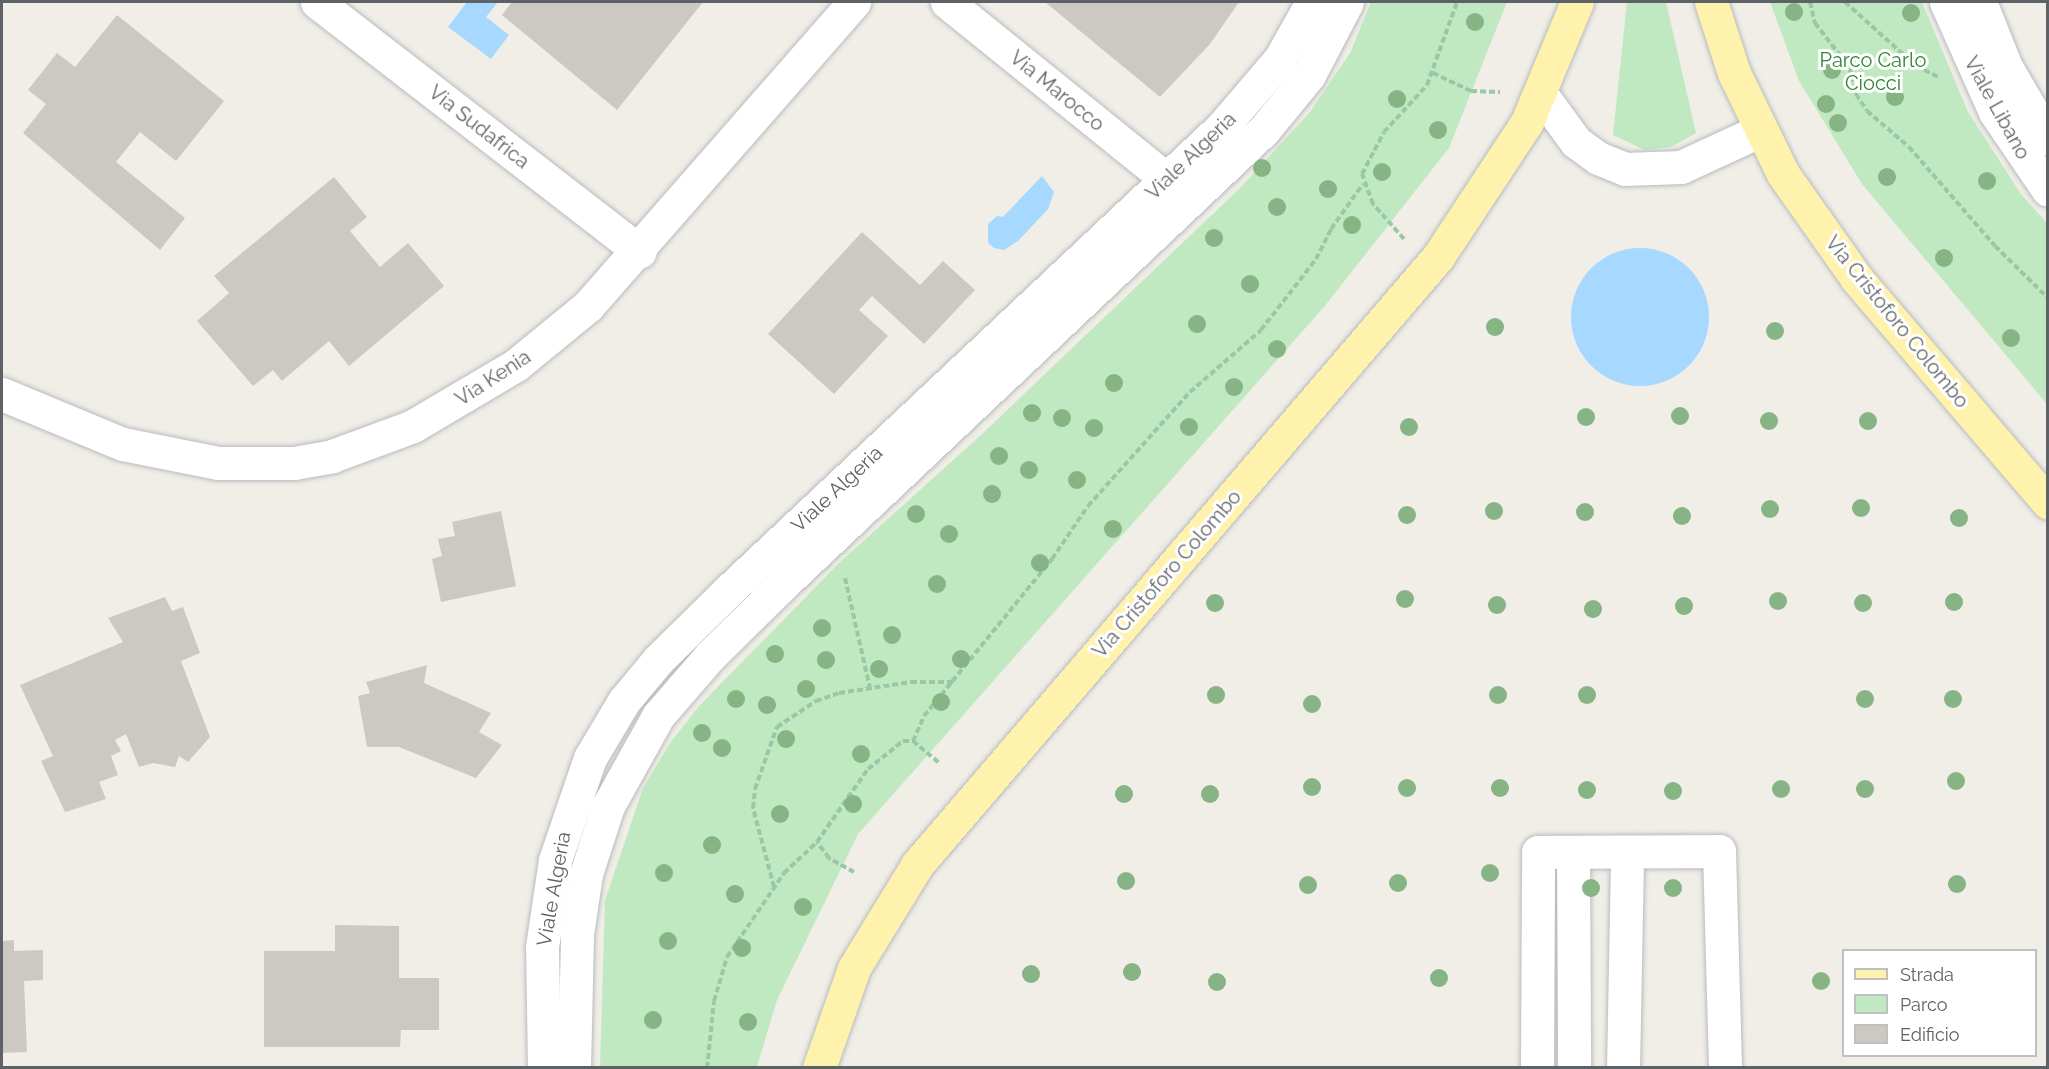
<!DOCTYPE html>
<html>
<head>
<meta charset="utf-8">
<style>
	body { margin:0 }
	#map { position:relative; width:2049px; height:1069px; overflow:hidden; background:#f0eee6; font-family:Raleway,sans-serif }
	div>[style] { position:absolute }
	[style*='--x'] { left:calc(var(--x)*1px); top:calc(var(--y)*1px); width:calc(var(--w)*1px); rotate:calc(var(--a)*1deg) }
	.green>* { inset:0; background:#c1e9c1 }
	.water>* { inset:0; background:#a7d8ff }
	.round { border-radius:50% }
	.building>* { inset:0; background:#ccc9c3 }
	.path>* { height:4px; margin-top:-2px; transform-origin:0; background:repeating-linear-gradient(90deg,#98c8a6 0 6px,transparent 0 9px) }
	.roads { filter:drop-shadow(0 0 2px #b8bbc0) drop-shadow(0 0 2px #b8bbc0) }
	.minor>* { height:33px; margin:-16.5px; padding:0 16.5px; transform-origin:16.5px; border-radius:16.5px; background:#fff }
	.major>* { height:33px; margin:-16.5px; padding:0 16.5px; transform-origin:16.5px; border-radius:16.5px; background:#fff2ac }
	.trees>* { width:18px; height:18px; margin:-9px; border-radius:50%; background:#86b484 }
	span { translate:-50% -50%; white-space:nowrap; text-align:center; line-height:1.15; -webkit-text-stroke:6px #fff; paint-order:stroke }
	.park-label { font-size:20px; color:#308434 }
	.street-label { font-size:20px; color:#5d6267 }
	.frame { position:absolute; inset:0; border:3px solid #5d6267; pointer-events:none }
	.legend { position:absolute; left:1842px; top:949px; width:195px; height:108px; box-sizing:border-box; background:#fff; border:2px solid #bec0c2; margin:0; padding:8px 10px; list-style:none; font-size:18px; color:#5d6267 }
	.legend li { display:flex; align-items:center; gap:12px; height:30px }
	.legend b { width:30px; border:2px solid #bec0c2 }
</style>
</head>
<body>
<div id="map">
	<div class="green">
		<i style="clip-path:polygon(1371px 2px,1507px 2px,1449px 148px,1324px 307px,858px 834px,777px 1000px,757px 1067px,600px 1067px,605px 900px,643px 788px,670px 743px,699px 706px,840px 562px,981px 435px,1240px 188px,1310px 112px,1350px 53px)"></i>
		<i style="clip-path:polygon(1627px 2px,1666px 2px,1696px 133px,1671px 147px,1645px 150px,1613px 135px)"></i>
		<i style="clip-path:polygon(1770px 2px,1922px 2px,1968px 112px,2021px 194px,2047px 223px,2047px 404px,1862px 184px,1799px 81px)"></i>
	</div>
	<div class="water">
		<i style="clip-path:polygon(467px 2px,498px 2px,486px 17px,509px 35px,491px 59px,448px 27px)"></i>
		<i style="clip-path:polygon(1042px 176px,1054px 192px,1048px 209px,1018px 241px,1004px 250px,994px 248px,988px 243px,988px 224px,997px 216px,1003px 217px)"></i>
		<i class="round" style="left:1571px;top:248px;width:138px;height:138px"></i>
	</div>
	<div class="building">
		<i style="clip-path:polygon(512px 2px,703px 2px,617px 110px,502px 15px)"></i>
		<i style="clip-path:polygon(1045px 2px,1239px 2px,1210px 44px,1160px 97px)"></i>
		<i style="clip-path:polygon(117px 15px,224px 101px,176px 161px,140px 132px,116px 162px,185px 218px,160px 250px,23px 133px,46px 104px,28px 90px,57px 53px,75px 67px)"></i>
		<i style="clip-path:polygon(334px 177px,367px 217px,350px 231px,380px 267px,408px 243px,444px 286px,349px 366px,329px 341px,282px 381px,273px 370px,253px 386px,197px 321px,229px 293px,214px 276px)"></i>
		<i style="clip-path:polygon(862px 232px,920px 285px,943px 261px,975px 290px,924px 344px,872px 296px,859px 310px,888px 336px,834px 394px,768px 334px)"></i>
		<i style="clip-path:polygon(501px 511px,516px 586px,441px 602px,432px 559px,442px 556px,438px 539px,455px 536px,452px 522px)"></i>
		<i style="clip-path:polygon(165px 597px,172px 611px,183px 607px,200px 653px,181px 661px,210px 737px,188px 762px,179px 756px,175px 767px,153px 763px,139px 767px,126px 734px,115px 740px,121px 751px,111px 756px,118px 775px,99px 782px,106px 799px,65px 812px,41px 761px,53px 756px,20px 685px,123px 642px,108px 618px)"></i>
		<i style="clip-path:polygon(427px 665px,424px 683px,491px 713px,479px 732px,502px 745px,476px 778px,399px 747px,367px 747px,358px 696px,370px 693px,366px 682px)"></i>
		<i style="clip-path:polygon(335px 925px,399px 926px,399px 978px,439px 978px,439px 1030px,401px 1030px,400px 1047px,264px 1047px,264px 951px,335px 951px)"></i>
		<i style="clip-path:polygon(14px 940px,14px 951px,43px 950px,43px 980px,24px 981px,27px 1052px,2px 1053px,2px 941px)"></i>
	</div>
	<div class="path">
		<i style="--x:1810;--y:2;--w:22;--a:77"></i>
		<i style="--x:1815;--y:23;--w:56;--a:52.3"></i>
		<i style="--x:1849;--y:67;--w:28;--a:75"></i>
		<i style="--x:1856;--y:94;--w:20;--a:57"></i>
		<i style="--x:1867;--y:111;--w:55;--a:40.6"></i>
		<i style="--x:1909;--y:147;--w:131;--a:49"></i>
		<i style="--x:1995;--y:246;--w:74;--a:44.5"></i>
		<i style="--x:1845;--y:2;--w:96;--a:42"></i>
		<i style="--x:1916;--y:66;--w:25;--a:26"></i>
		<i style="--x:1433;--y:73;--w:42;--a:25.3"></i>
		<i style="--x:1471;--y:91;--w:29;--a:2"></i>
		<i style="--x:1404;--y:239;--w:47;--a:-131.5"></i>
		<i style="--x:1373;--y:204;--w:32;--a:-110"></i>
		<i style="--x:1362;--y:174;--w:47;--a:-62.4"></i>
		<i style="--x:1384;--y:132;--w:64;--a:-47.5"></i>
		<i style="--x:1427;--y:85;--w:88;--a:-70.1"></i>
		<i style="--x:845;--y:578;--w:113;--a:77.2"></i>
		<i style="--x:913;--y:741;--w:27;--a:-66"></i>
		<i style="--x:924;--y:716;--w:203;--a:-50.8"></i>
		<i style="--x:1052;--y:559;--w:64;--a:-55.8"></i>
		<i style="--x:1088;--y:506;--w:153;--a:-48.2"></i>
		<i style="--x:1190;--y:392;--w:94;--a:-41.1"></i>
		<i style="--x:1261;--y:330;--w:90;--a:-52.2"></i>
		<i style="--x:1316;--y:259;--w:34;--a:-63"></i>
		<i style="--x:1331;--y:229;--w:55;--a:-54.6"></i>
		<i style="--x:854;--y:872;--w:29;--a:-151"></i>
		<i style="--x:829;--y:858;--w:20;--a:-127"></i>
		<i style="--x:817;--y:842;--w:89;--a:-55.1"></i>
		<i style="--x:868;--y:769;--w:45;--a:-38.7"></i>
		<i style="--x:903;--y:741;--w:10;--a:0"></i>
		<i style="--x:913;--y:741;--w:34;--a:40"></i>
		<i style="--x:774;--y:887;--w:82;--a:-104.9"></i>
		<i style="--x:753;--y:808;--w:19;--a:-84"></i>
		<i style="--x:755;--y:789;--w:66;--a:-70.5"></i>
		<i style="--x:777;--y:727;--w:47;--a:-33.7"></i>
		<i style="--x:816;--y:701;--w:24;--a:-19"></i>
		<i style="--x:839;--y:693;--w:73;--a:-8.7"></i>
		<i style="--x:911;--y:682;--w:45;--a:0"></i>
		<i style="--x:707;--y:1068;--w:67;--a:-84"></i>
		<i style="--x:714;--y:1001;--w:46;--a:-73.5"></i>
		<i style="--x:727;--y:957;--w:102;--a:-55.8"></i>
		<i style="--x:784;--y:873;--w:45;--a:-43.2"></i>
	</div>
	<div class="roads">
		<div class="minor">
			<i style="--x:317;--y:2;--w:408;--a:37.7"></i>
			<i style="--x:947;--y:2;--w:304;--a:38.9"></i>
			<i style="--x:1946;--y:2;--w:120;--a:66"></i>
			<i style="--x:1995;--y:112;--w:94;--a:55.8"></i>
			<i style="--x:1980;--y:2;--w:70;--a:68.2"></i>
			<i style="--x:2006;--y:67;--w:83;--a:59.7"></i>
			<i style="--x:1541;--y:94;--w:59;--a:53.9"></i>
			<i style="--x:1576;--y:142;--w:27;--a:36"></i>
			<i style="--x:1598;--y:158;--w:29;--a:22"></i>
			<i style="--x:1625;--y:169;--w:56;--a:-2"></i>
			<i style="--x:1681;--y:167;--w:86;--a:-24.8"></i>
			<i style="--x:2;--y:394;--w:131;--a:22.5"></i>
			<i style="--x:123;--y:444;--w:97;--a:11.3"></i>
			<i style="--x:218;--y:463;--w:76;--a:0"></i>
			<i style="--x:294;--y:463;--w:39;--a:-10"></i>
			<i style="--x:332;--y:456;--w:86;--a:-20.3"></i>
			<i style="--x:413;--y:426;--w:120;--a:-30.6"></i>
			<i style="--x:516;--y:365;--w:93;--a:-39.3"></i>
			<i style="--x:588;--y:306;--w:404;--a:-48.8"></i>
			<i style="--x:1573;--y:852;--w:216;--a:89.7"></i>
			<i style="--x:544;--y:1068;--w:121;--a:-90.9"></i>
			<i style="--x:542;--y:947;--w:88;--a:-81.5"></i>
			<i style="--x:555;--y:860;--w:108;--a:-71.1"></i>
			<i style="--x:590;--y:758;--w:66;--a:-59.2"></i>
			<i style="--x:624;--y:701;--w:53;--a:-50.3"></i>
			<i style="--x:658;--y:660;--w:98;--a:-44.6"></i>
			<i style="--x:728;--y:591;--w:678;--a:-43.21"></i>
			<i style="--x:1222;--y:127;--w:89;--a:-49.5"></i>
			<i style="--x:1280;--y:59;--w:65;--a:-60.7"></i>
			<i style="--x:574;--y:1068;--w:134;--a:-88.7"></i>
			<i style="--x:577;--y:934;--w:61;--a:-81.5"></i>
			<i style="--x:586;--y:874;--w:71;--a:-72.1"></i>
			<i style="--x:608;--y:806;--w:103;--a:-60.9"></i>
			<i style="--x:658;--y:716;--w:79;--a:-49.1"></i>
			<i style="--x:710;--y:656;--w:100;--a:-44.6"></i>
			<i style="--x:781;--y:586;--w:664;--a:-43.35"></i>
			<i style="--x:1264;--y:130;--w:71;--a:-50.7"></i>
			<i style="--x:1309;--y:75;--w:82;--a:-62.5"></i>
			<i style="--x:1537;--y:1068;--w:216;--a:-89.7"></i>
			<i style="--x:1538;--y:852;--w:181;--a:-0.3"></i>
			<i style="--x:1719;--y:851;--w:217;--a:88.4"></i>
			<i style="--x:1623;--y:1068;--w:215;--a:-88.9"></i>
		</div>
		<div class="major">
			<i style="--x:1711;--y:2;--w:75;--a:72.1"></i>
			<i style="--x:1734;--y:73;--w:112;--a:64.1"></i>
			<i style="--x:1783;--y:174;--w:128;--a:54.8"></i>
			<i style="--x:1857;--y:279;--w:294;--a:49.5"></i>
			<i style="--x:819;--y:1068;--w:106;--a:-70.7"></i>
			<i style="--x:854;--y:968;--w:121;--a:-58.5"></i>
			<i style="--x:917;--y:865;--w:801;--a:-49.41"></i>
			<i style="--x:1438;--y:257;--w:162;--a:-56.6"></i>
			<i style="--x:1527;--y:122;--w:130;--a:-67.4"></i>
		</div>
	</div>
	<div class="trees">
		<i style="left:1794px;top:12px"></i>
		<i style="left:1911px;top:13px"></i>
		<i style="left:1475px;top:22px"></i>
		<i style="left:1832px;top:70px"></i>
		<i style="left:1895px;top:97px"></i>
		<i style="left:1397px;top:99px"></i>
		<i style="left:1826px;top:104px"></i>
		<i style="left:1838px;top:123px"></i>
		<i style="left:1438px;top:130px"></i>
		<i style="left:1262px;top:168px"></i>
		<i style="left:1382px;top:172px"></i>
		<i style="left:1887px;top:177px"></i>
		<i style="left:1987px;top:181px"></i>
		<i style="left:1328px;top:189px"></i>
		<i style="left:1277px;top:207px"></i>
		<i style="left:1352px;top:225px"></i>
		<i style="left:1214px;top:238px"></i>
		<i style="left:1944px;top:258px"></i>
		<i style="left:1250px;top:284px"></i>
		<i style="left:1197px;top:324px"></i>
		<i style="left:1495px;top:327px"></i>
		<i style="left:1775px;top:331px"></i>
		<i style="left:2011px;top:338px"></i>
		<i style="left:1277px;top:349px"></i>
		<i style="left:1114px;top:383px"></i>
		<i style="left:1234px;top:387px"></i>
		<i style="left:1032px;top:413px"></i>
		<i style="left:1680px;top:416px"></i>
		<i style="left:1586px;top:417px"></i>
		<i style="left:1062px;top:418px"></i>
		<i style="left:1769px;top:421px"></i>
		<i style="left:1868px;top:421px"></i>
		<i style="left:1189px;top:427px"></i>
		<i style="left:1409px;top:427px"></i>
		<i style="left:1094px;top:428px"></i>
		<i style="left:999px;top:456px"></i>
		<i style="left:1029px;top:470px"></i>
		<i style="left:1077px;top:480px"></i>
		<i style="left:992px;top:494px"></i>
		<i style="left:1861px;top:508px"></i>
		<i style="left:1770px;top:509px"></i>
		<i style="left:1494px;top:511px"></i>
		<i style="left:1585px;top:512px"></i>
		<i style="left:916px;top:514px"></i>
		<i style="left:1407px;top:515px"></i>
		<i style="left:1682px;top:516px"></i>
		<i style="left:1959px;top:518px"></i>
		<i style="left:1113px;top:529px"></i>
		<i style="left:949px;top:534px"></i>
		<i style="left:1040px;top:563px"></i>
		<i style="left:937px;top:584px"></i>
		<i style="left:1405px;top:599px"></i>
		<i style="left:1778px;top:601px"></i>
		<i style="left:1954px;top:602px"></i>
		<i style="left:1215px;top:603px"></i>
		<i style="left:1863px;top:603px"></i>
		<i style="left:1497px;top:605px"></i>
		<i style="left:1684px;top:606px"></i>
		<i style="left:1593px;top:609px"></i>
		<i style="left:822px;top:628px"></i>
		<i style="left:892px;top:635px"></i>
		<i style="left:775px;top:654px"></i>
		<i style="left:961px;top:659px"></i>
		<i style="left:826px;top:660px"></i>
		<i style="left:879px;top:669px"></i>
		<i style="left:806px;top:689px"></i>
		<i style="left:1216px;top:695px"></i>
		<i style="left:1498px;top:695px"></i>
		<i style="left:1587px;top:695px"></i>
		<i style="left:736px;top:699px"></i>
		<i style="left:1865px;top:699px"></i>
		<i style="left:1953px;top:699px"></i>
		<i style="left:941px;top:702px"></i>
		<i style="left:1312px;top:704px"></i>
		<i style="left:767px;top:705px"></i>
		<i style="left:702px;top:733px"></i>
		<i style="left:786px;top:739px"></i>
		<i style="left:722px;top:748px"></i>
		<i style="left:861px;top:754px"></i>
		<i style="left:1956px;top:781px"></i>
		<i style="left:1312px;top:787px"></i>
		<i style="left:1407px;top:788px"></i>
		<i style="left:1500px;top:788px"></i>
		<i style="left:1781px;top:789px"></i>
		<i style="left:1865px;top:789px"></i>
		<i style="left:1587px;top:790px"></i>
		<i style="left:1673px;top:791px"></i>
		<i style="left:1124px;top:794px"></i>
		<i style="left:1210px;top:794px"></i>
		<i style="left:853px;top:804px"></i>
		<i style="left:780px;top:814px"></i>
		<i style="left:712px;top:845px"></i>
		<i style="left:664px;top:873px"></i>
		<i style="left:1490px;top:873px"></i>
		<i style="left:1126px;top:881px"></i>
		<i style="left:1398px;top:883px"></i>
		<i style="left:1957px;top:884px"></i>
		<i style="left:1308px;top:885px"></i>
		<i style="left:1591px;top:888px"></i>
		<i style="left:1673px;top:888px"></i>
		<i style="left:735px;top:894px"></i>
		<i style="left:803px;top:907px"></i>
		<i style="left:668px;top:941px"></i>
		<i style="left:742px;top:948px"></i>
		<i style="left:1132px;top:972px"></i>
		<i style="left:1031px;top:974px"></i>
		<i style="left:1439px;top:978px"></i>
		<i style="left:1821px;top:981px"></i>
		<i style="left:1217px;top:982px"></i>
		<i style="left:653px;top:1020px"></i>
		<i style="left:748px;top:1022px"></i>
	</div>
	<div class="park-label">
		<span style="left:1873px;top:72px">Parco Carlo<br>Ciocci</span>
	</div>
	<div class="street-label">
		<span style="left:1057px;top:91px;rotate:39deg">Via Marocco</span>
		<span style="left:1997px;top:108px;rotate:61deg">Viale Libano</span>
		<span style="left:479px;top:127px;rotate:38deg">Via Sudafrica</span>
		<span style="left:1191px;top:156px;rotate:-44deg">Viale Algeria</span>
		<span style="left:1897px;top:322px;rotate:51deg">Via Cristoforo Colombo</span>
		<span style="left:493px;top:378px;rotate:-33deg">Via Kenia</span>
		<span style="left:837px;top:489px;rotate:-43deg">Viale Algeria</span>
		<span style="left:1167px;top:574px;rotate:-49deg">Via Cristoforo Colombo</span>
		<span style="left:554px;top:889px;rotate:-80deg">Viale Algeria</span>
	</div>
	<div class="frame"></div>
	<ul class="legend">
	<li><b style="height:8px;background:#fff2ac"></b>Strada</li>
	<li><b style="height:16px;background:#c1e9c1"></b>Parco</li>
	<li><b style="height:16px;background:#ccc9c3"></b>Edificio</li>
	</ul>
</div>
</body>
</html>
